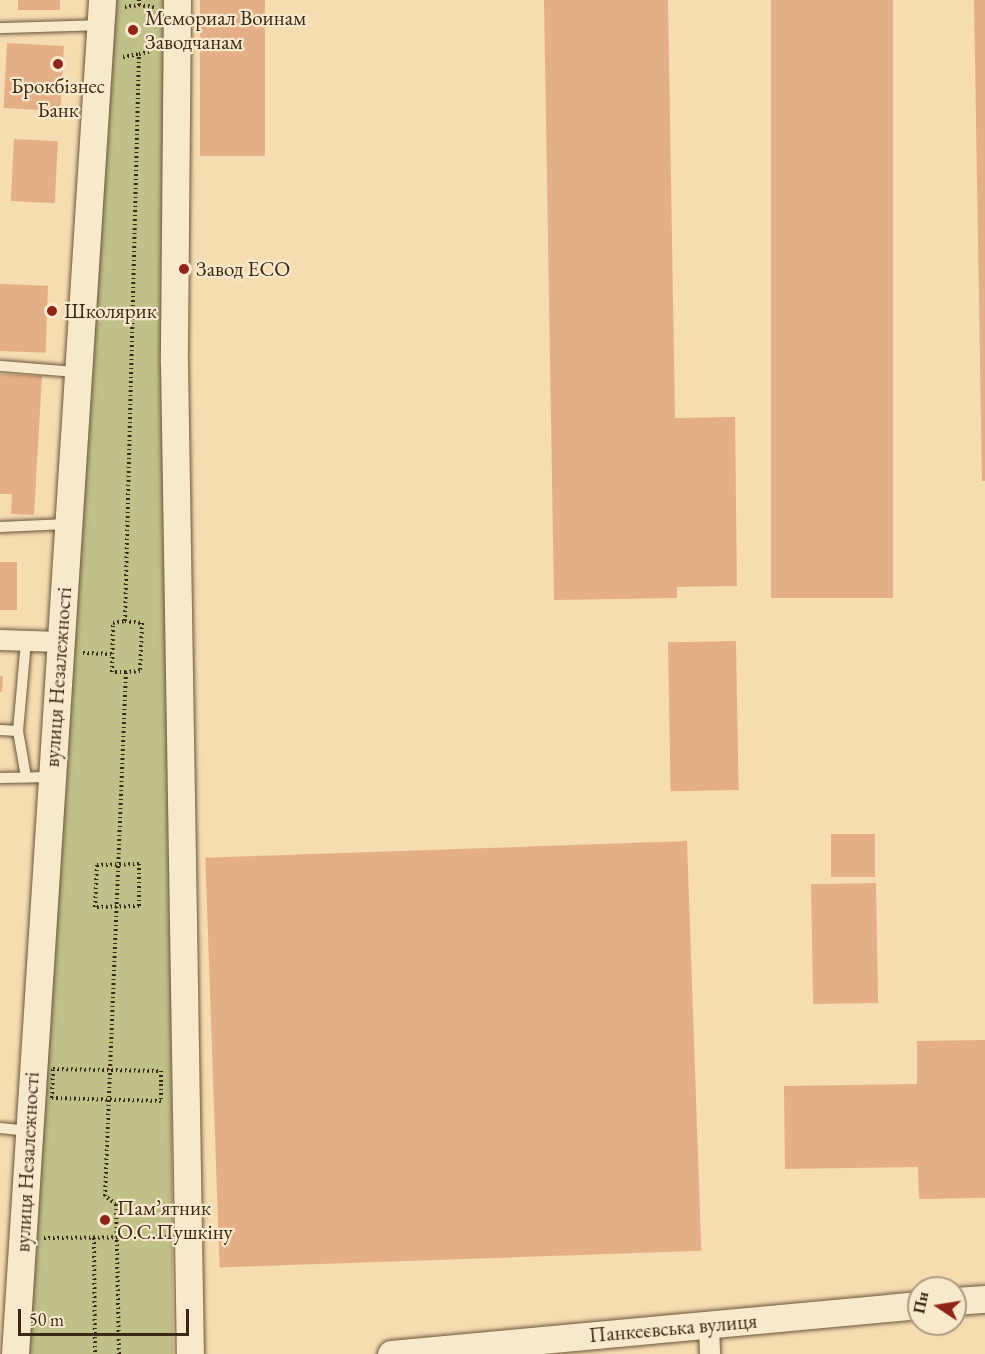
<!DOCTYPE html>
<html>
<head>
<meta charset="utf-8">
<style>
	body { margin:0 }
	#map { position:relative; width:985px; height:1354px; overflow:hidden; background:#f6ddb1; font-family:"EB Garamond",serif }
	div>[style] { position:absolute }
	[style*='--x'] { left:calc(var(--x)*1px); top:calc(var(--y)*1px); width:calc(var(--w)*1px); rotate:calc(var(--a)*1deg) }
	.green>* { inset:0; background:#c0c089 }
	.building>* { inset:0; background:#e4af86; transform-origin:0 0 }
	.path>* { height:4px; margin-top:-2px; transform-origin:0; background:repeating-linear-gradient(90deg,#3b2915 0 1.5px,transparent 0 4.5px) }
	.roads { filter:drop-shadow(0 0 2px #6a563c) drop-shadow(0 0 2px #6a563c) }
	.lane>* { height:10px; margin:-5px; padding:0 5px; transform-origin:5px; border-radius:5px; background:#f9e9cc }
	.street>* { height:20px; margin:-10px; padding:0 10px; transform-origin:10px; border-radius:10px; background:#f9e9cc }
	.secondary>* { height:27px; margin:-13.5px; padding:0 13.5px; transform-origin:13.5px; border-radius:13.5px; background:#f9e9cc }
	.dots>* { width:16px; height:16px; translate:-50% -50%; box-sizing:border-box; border:3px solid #f9e9cc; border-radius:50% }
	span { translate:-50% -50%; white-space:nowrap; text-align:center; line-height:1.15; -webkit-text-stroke:4.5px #f9e9cc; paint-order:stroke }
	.poi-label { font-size:21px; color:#3b2915 }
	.left { translate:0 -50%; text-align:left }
	.street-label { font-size:21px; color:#3b2915 }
	.north { position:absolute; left:907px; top:1276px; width:60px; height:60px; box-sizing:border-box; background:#f9e9cc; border:2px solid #ad9c83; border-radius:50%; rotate:282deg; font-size:16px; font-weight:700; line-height:24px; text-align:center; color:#3b2915 }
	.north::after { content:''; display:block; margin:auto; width:21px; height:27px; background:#8f2418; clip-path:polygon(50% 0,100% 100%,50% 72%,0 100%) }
	.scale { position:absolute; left:18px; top:1309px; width:171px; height:27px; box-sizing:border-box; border:3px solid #3b2915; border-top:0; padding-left:8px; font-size:18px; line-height:21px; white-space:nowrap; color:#3b2915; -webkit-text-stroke:4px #f9e9cc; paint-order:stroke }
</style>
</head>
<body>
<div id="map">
	<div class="green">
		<i style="clip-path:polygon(114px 0,166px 0,173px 1354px,26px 1354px)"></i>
	</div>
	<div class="building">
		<i style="left:18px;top:0;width:42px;height:10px"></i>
		<i style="left:200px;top:0;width:65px;height:156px"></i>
		<i style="clip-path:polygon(544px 0,668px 0,675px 418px,735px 417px,737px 586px,677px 587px,677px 598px,554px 600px)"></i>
		<i style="left:771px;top:0;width:122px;height:598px"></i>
		<i style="clip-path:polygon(974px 0,985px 0,985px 481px,982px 481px)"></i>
		<i style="left:7px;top:43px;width:57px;height:65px;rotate:3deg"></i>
		<i style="left:14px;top:139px;width:44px;height:62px;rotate:3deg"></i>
		<i style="left:0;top:284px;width:48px;height:67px;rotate:2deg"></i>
		<i style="clip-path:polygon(0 374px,42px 376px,34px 515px,11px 514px,12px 494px,0 494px)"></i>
		<i style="left:0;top:562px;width:17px;height:48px"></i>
		<i style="left:736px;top:641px;width:149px;height:68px;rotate:89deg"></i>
		<i style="clip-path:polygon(0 676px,3px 676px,2px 692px,0 692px)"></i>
		<i style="left:875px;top:834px;width:43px;height:44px;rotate:90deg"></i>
		<i style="left:687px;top:841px;width:410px;height:482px;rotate:88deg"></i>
		<i style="left:876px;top:883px;width:120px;height:65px;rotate:89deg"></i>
		<i style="clip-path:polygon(985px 1040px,985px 1198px,919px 1199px,918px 1167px,785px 1169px,784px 1086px,917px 1084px,917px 1041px)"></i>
	</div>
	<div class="path">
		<i style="--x:139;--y:0;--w:5;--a:90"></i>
		<i style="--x:139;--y:5;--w:15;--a:8"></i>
		<i style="--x:125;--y:7;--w:14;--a:-8"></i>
		<i style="--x:123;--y:57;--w:16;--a:-11"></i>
		<i style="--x:125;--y:621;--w:17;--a:7"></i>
		<i style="--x:142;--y:623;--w:48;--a:92.4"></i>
		<i style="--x:140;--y:671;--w:14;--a:176"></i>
		<i style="--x:83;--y:653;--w:29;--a:2"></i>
		<i style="--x:139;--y:864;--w:42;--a:90"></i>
		<i style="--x:139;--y:906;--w:44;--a:178.7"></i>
		<i style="--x:95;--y:907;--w:42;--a:-87.3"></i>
		<i style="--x:97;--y:865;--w:42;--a:-1.4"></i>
		<i style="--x:53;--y:1069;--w:108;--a:1.1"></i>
		<i style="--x:161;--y:1071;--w:30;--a:90"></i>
		<i style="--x:161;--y:1101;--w:109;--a:-178.4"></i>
		<i style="--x:52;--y:1098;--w:29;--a:-88"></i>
		<i style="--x:44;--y:1238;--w:122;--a:-0.5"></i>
		<i style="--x:94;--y:1238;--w:116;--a:89.5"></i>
		<i style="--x:119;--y:1354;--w:150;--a:-91.1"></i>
		<i style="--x:116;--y:1204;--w:14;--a:-144"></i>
		<i style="--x:105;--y:1196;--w:524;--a:-87.71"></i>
		<i style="--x:126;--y:672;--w:14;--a:180"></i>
		<i style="--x:112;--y:672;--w:49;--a:-88.8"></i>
		<i style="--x:113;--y:623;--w:12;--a:-9"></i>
		<i style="--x:125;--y:621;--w:567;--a:-88.59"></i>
		<i style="--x:139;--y:54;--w:13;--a:-13"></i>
	</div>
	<div class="roads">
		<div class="lane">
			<i style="--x:0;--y:28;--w:100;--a:-1.7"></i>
			<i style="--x:0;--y:366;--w:77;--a:4.5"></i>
			<i style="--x:0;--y:527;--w:67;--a:-2.6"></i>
			<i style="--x:0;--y:730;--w:18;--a:3"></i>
			<i style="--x:18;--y:731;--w:47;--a:80.1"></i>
			<i style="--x:18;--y:731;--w:89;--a:-84.9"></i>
			<i style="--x:0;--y:778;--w:51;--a:-1.1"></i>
			<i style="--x:0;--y:1128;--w:29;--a:6"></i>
		</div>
		<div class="street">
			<i style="--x:0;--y:640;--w:60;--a:1.9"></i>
			<i style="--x:709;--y:1324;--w:30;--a:88"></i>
		</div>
		<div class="secondary">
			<i style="--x:177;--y:0;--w:363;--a:90.5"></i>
			<i style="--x:174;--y:363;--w:991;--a:89.08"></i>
			<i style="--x:955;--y:1301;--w:30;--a:-4"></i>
			<i style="--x:15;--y:1354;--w:1357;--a:-86.32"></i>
			<i style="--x:391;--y:1354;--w:530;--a:-5.3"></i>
		</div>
	</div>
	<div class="dots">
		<i style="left:133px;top:30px;background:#8f2418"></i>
		<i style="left:58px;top:64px;background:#8f2418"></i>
		<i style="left:184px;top:269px;background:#8f2418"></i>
		<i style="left:52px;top:311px;background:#8f2418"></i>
		<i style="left:105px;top:1220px;background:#8f2418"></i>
	</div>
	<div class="poi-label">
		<span class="left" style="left:145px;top:30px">Мемориал Воинам<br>Заводчанам</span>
		<span style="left:58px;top:98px">Брокбізнес<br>Банк</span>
		<span class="left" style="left:196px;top:269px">Завод ЕСО</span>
		<span class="left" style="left:64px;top:311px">Школярик</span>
		<span class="left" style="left:117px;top:1220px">Пам’ятник<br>О.С.Пушкіну</span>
	</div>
	<div class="street-label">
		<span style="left:58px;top:677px;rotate:-86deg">вулиця Незалежності</span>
		<span style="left:27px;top:1162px;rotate:-87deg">вулиця Незалежності</span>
		<span style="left:673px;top:1328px;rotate:-5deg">Панкеєвська вулиця</span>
	</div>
	<div class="north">Пн</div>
	<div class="scale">50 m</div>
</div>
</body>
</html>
